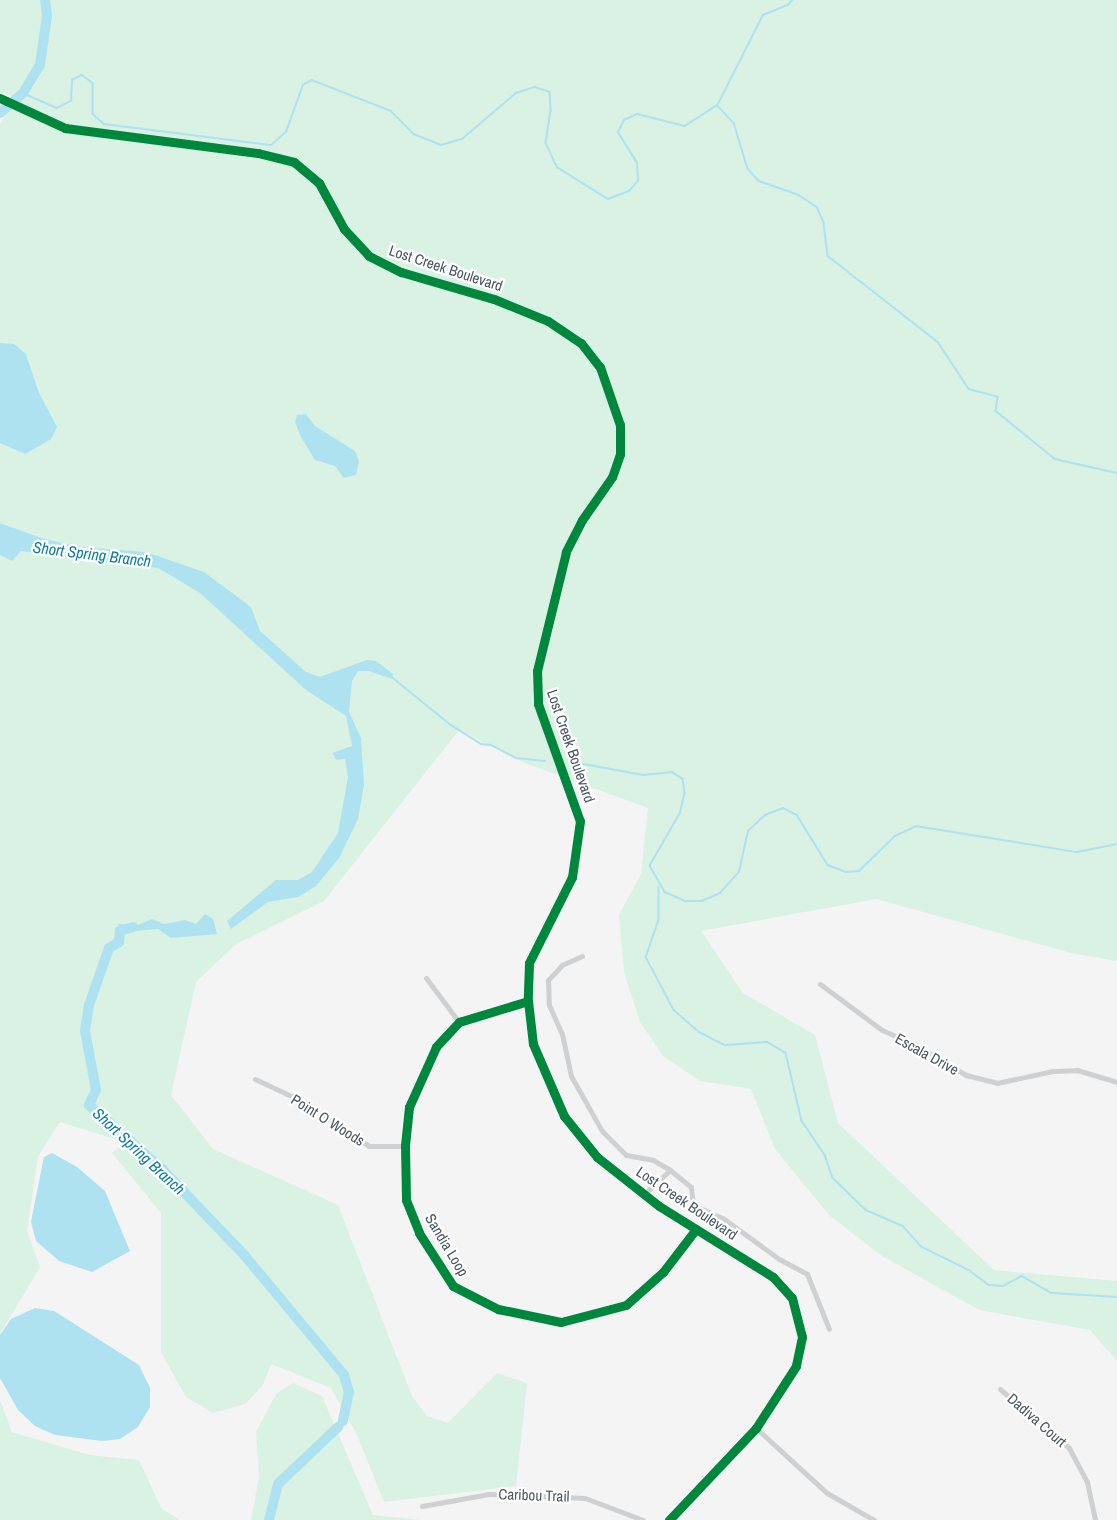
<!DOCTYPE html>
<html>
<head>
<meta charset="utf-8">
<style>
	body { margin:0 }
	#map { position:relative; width:1117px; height:1520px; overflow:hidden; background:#f4f4f4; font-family:"Archivo Narrow",sans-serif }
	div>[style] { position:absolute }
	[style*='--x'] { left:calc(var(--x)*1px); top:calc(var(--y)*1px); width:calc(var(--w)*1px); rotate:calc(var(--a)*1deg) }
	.green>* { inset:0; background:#d9f2e3 }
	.water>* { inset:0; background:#aee2f0 }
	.stream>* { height:1.5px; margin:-0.75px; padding:0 0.75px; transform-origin:0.75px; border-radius:0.75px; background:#aee2f0 }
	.river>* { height:10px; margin:-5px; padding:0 5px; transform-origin:5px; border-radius:5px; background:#aee2f0 }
	.street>* { height:5px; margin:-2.5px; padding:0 2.5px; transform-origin:2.5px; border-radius:2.5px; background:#ced0d2 }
	.secondary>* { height:7px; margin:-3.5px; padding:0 3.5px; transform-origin:3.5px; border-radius:3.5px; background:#ced0d4 }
	.cycleway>* { height:9px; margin:-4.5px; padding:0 4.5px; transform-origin:4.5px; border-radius:4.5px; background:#00873e }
	span { translate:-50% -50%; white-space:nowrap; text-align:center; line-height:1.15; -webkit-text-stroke:4.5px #fff; paint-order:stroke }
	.street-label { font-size:15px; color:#4a5661 }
	.water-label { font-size:16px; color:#0c7c9b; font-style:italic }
</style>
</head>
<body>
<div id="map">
	<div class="green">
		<i style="clip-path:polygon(0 0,1117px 0,1117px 961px,1075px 954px,876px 899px,701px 931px,743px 993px,815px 1035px,838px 1123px,994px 1270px,1117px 1281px,1117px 1361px,1090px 1330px,979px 1310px,882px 1256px,829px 1215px,775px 1149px,751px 1089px,700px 1081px,663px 1056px,640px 1022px,624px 972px,619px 915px,641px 874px,648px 808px,525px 763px,459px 730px,324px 901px,235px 945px,196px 982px,171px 1095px,213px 1149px,338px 1205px,412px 1396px,427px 1416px,448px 1423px,497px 1373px,527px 1383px,516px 1486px,384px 1502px,357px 1435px,331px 1388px,271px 1364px,263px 1385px,245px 1404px,213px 1413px,186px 1397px,161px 1352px,161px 1213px,112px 1153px,125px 1142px,60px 1122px,38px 1156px,27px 1231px,40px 1267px,0 1334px,0 125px,14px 97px,0 92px)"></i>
		<i style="clip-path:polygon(293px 1383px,322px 1396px,373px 1515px,422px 1520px,251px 1520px,259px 1476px,256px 1432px,276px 1394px)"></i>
		<i style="clip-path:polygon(0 1400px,12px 1432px,89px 1455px,139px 1460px,161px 1508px,180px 1520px,0 1520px)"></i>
	</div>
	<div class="water">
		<i style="clip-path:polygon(0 343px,14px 344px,26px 354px,39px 393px,57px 427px,51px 439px,25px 454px,0 443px)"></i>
		<i style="clip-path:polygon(297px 415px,306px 414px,315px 426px,355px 451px,359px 461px,356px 475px,344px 478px,335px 466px,315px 460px,300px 435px,295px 422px)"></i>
		<i style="clip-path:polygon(0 523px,41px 538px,80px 547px,146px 552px,204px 572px,251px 607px,260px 631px,306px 672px,320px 677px,367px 660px,376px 661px,393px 674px,392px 679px,369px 671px,358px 671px,352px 681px,349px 712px,361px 738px,364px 785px,358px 819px,339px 858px,316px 886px,298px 897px,268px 902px,231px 929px,227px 921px,276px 880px,298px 880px,312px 872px,338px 833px,348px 777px,345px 759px,337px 760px,332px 753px,352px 746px,346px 716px,306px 690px,200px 593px,158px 568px,21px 551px,12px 561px,0 555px)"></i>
		<i style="clip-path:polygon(205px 914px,213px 919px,217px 934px,171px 938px,158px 929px,121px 932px,118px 924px,138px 925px,152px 919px,164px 924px,185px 920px,196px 924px)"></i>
		<i style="clip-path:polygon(52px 1153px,77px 1167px,105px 1191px,130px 1251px,92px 1272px,59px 1261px,36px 1241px,31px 1222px,44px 1157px)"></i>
		<i style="clip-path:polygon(35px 1308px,54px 1311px,139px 1365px,150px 1388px,150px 1407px,138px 1427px,120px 1439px,102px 1441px,55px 1435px,35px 1426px,18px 1410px,0 1378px,0 1335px,11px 1319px)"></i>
	</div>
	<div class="stream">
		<i style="--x:23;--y:93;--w:37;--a:24"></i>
		<i style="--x:57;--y:108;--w:16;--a:-27"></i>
		<i style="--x:71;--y:101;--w:21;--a:-87"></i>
		<i style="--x:72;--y:80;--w:11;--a:-27"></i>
		<i style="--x:82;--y:75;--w:14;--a:36"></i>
		<i style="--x:93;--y:83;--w:31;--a:90"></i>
		<i style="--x:93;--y:114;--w:15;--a:42"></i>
		<i style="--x:104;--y:124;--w:168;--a:7.2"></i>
		<i style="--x:271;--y:145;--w:20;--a:-41"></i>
		<i style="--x:286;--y:132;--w:50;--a:-70.1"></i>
		<i style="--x:303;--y:85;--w:10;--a:-29"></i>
		<i style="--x:312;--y:80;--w:85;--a:21.4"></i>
		<i style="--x:391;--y:111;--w:33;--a:45"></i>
		<i style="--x:414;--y:134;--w:29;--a:22"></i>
		<i style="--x:441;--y:145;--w:22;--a:-16"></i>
		<i style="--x:462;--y:139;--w:71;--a:-40.4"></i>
		<i style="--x:516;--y:93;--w:20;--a:-18"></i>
		<i style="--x:535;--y:87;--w:16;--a:18"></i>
		<i style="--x:550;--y:92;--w:19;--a:87"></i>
		<i style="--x:551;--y:111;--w:32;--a:99"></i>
		<i style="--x:546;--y:143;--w:26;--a:65"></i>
		<i style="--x:557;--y:167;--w:60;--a:32.1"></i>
		<i style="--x:608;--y:199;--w:22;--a:-21"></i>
		<i style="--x:629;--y:191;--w:13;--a:-48"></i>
		<i style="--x:638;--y:181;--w:18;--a:-93"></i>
		<i style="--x:637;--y:163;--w:36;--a:-122"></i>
		<i style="--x:618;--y:132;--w:13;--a:-63"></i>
		<i style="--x:624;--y:120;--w:14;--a:-25"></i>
		<i style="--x:637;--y:114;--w:49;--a:14"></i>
		<i style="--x:685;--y:126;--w:38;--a:-33"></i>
		<i style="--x:717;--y:105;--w:25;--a:47"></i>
		<i style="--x:734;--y:123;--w:48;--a:73.1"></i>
		<i style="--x:748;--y:169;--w:16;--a:47"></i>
		<i style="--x:759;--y:181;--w:42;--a:19.3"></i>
		<i style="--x:799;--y:195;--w:22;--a:34"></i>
		<i style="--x:817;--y:207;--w:17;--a:66"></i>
		<i style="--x:824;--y:223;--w:33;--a:83"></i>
		<i style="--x:828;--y:256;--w:140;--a:38"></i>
		<i style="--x:938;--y:342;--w:56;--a:56.6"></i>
		<i style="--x:969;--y:389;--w:30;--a:15"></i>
		<i style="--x:998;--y:397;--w:14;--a:98"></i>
		<i style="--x:996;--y:411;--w:76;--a:39.1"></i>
		<i style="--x:1055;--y:459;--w:64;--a:12.7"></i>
		<i style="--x:718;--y:104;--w:100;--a:-63.2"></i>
		<i style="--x:763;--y:15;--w:27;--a:-22"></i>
		<i style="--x:788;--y:5;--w:6;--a:-51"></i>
		<i style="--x:392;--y:677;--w:76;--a:39.1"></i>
		<i style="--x:451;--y:725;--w:36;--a:32"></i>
		<i style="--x:481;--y:744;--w:10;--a:6"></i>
		<i style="--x:491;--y:745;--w:28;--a:27"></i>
		<i style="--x:516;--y:758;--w:29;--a:6"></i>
		<i style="--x:573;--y:762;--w:71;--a:10.5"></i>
		<i style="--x:643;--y:775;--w:29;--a:-6"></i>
		<i style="--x:672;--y:772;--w:13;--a:32"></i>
		<i style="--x:683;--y:779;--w:14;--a:82"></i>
		<i style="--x:685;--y:793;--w:22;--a:103"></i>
		<i style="--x:680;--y:814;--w:60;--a:120"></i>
		<i style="--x:650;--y:866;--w:30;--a:60"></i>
		<i style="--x:665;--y:892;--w:22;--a:24"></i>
		<i style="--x:685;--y:901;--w:17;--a:0"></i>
		<i style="--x:702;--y:901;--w:20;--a:-24"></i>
		<i style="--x:720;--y:893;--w:28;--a:-48"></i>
		<i style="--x:739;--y:872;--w:42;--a:-77.6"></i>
		<i style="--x:748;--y:831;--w:23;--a:-43"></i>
		<i style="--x:765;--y:815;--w:19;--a:-21"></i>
		<i style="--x:783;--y:808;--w:16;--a:27"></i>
		<i style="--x:797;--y:815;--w:59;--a:58.2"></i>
		<i style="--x:828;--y:865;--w:19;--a:21"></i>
		<i style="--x:846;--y:872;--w:13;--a:-4"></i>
		<i style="--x:859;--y:871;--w:50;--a:-44.2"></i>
		<i style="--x:895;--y:836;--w:23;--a:-25"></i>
		<i style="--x:916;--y:826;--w:163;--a:9.2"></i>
		<i style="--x:1077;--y:852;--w:41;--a:-11.3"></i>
		<i style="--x:659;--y:887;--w:33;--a:90"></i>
		<i style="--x:659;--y:920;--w:39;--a:109"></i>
		<i style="--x:646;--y:957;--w:60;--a:62.2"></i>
		<i style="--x:674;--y:1010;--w:33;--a:41"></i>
		<i style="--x:699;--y:1032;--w:29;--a:27"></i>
		<i style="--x:725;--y:1045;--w:42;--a:-4.1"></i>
		<i style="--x:767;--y:1042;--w:22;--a:30"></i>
		<i style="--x:786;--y:1053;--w:70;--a:76.8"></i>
		<i style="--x:802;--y:1121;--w:41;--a:55.9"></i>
		<i style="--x:825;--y:1155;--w:24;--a:71"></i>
		<i style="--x:833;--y:1178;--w:46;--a:44.1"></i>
		<i style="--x:866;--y:1210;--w:40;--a:23.4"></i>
		<i style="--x:903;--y:1226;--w:28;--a:48"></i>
		<i style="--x:922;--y:1247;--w:52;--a:26.1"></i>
		<i style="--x:969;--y:1270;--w:25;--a:37"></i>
		<i style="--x:989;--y:1285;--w:14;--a:4"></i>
		<i style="--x:1003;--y:1286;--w:21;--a:-28"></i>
		<i style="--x:1022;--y:1276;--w:34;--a:30"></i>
		<i style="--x:1052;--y:1293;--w:65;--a:3.5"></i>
	</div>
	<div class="river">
		<i style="--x:0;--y:113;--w:30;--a:-41"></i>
		<i style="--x:23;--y:93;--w:33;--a:-59"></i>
		<i style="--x:40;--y:65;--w:49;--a:-81.9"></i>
		<i style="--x:47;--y:16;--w:16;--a:-97"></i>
		<i style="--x:133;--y:927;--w:14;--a:163"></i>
		<i style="--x:120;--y:931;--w:11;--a:95"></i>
		<i style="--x:119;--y:942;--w:12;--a:149"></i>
		<i style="--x:109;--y:948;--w:60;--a:109.3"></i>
		<i style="--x:89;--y:1005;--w:26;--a:99"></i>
		<i style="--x:85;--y:1031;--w:60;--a:79.4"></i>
		<i style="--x:96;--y:1090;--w:17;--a:115"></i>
		<i style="--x:89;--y:1105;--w:96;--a:41.2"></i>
		<i style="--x:161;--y:1168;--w:122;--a:46.3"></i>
		<i style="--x:245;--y:1256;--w:155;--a:50.2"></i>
		<i style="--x:344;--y:1375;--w:18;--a:74"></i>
		<i style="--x:349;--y:1392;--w:30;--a:102"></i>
		<i style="--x:269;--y:1520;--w:37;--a:-76"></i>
		<i style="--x:278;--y:1484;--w:83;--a:-43.5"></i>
	</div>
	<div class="street">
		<i style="--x:582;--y:956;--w:22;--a:156"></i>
		<i style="--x:562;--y:965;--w:21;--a:133"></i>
		<i style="--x:548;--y:980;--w:25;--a:88"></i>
		<i style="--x:549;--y:1005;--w:32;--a:66"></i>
		<i style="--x:562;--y:1034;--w:43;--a:77.9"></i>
		<i style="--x:571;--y:1076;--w:63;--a:60.6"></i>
		<i style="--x:602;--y:1131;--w:34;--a:45"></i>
		<i style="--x:626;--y:1155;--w:27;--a:10"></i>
		<i style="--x:653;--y:1160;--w:20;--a:30"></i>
		<i style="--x:670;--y:1170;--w:35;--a:137"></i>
		<i style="--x:426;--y:978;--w:55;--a:53.1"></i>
		<i style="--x:820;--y:984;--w:77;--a:36.6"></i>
		<i style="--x:882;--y:1030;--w:37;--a:24"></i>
		<i style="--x:916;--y:1045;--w:58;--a:31"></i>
		<i style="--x:966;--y:1075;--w:32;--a:14"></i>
		<i style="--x:997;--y:1083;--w:57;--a:-12.1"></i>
		<i style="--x:1053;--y:1071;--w:24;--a:-2"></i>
		<i style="--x:1077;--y:1070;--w:42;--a:16.7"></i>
		<i style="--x:528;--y:1001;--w:72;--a:163.1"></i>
		<i style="--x:459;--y:1022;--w:34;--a:133"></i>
		<i style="--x:436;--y:1047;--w:66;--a:114.2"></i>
		<i style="--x:409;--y:1107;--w:39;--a:96"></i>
		<i style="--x:405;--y:1146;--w:54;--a:88.9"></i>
		<i style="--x:406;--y:1200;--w:35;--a:68"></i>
		<i style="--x:419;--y:1233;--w:63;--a:57.3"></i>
		<i style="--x:453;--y:1286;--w:51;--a:27.1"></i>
		<i style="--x:498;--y:1309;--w:64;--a:11.7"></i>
		<i style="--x:561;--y:1322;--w:67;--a:-14.7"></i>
		<i style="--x:626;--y:1305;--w:50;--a:-41.7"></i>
		<i style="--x:663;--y:1272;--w:54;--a:-52.5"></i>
		<i style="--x:255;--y:1079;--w:56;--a:25.2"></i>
		<i style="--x:306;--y:1103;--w:76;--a:34.3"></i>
		<i style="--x:369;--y:1146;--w:36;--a:0"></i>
		<i style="--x:670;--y:1170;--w:27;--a:39"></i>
		<i style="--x:691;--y:1187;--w:18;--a:84"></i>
		<i style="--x:693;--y:1205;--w:34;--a:24"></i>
		<i style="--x:724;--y:1219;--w:68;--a:36"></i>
		<i style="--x:779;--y:1259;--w:32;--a:28"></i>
		<i style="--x:807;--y:1274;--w:59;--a:68.2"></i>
		<i style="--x:1000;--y:1389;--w:91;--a:40.5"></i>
		<i style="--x:1069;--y:1448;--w:38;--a:62"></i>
		<i style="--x:1087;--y:1482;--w:39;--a:78"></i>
		<i style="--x:756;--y:1428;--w:96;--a:42.5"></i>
		<i style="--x:827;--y:1493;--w:54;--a:29.9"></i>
		<i style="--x:422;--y:1506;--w:68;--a:-10.2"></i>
		<i style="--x:489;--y:1494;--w:96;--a:2.4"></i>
		<i style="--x:585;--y:1498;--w:62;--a:20.8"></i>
	</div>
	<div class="secondary">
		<i style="--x:0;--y:98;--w:72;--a:24.8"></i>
		<i style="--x:65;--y:128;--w:195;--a:7.4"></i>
		<i style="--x:258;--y:153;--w:37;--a:14"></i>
		<i style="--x:294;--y:162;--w:33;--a:40"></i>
		<i style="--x:319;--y:183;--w:52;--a:61.5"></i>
		<i style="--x:344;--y:229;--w:37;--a:47"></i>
		<i style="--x:369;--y:256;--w:36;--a:27"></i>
		<i style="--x:401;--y:272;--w:97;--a:16.2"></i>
		<i style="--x:494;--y:299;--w:58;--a:22.2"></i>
		<i style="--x:548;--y:321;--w:40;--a:34"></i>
		<i style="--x:581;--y:343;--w:31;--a:52"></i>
		<i style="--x:600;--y:367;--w:61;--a:71"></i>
		<i style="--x:620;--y:425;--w:29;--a:90"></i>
		<i style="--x:620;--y:454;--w:24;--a:109"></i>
		<i style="--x:612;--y:477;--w:52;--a:124.9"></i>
		<i style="--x:582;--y:520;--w:36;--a:117"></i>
		<i style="--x:566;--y:552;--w:122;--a:103.7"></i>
		<i style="--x:537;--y:671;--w:33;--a:88"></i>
		<i style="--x:538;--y:704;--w:124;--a:70.3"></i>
		<i style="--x:580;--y:821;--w:57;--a:98.1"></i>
		<i style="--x:572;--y:877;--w:96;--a:116.6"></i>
		<i style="--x:529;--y:963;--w:38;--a:92"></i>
		<i style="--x:528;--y:1001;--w:43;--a:83.4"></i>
		<i style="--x:533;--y:1044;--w:78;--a:66.7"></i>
		<i style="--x:564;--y:1116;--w:53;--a:51.2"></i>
		<i style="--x:597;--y:1157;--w:79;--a:38.3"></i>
		<i style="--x:659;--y:1206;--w:134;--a:31.9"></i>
		<i style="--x:773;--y:1277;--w:28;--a:48"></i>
		<i style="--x:792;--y:1298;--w:40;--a:75.6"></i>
		<i style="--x:802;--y:1337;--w:30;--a:102"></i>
		<i style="--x:796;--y:1366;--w:74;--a:122.8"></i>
		<i style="--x:756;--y:1428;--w:127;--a:133.4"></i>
	</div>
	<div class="cycleway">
		<i style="--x:0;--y:98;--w:72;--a:24.8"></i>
		<i style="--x:65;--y:128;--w:195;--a:7.4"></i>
		<i style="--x:258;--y:153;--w:37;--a:14"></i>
		<i style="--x:294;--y:162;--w:33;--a:40"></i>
		<i style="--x:319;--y:183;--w:52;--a:61.5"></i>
		<i style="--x:344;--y:229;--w:37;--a:47"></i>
		<i style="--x:369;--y:256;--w:36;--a:27"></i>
		<i style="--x:401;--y:272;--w:97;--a:16.2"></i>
		<i style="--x:494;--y:299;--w:58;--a:22.2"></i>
		<i style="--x:548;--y:321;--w:40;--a:34"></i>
		<i style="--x:581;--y:343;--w:31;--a:52"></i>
		<i style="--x:600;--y:367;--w:61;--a:71"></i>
		<i style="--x:620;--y:425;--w:29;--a:90"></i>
		<i style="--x:620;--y:454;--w:24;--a:109"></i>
		<i style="--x:612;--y:477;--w:52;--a:124.9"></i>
		<i style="--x:582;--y:520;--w:36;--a:117"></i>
		<i style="--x:566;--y:552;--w:122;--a:103.7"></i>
		<i style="--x:537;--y:671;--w:33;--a:88"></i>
		<i style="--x:538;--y:704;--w:124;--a:70.3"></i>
		<i style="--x:580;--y:821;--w:57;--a:98.1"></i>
		<i style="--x:572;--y:877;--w:96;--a:116.6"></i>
		<i style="--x:529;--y:963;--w:38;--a:92"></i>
		<i style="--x:528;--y:1001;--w:43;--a:83.4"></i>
		<i style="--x:533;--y:1044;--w:78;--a:66.7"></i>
		<i style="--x:564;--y:1116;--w:53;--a:51.2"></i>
		<i style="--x:597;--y:1157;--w:79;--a:38.3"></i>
		<i style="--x:659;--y:1206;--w:134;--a:31.9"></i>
		<i style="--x:773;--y:1277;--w:28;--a:48"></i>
		<i style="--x:792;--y:1298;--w:40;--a:75.6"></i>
		<i style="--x:802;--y:1337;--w:30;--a:102"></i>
		<i style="--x:796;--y:1366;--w:74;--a:122.8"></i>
		<i style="--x:756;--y:1428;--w:127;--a:133.4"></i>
		<i style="--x:528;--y:1001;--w:72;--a:163.1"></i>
		<i style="--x:459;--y:1022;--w:34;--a:133"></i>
		<i style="--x:436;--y:1047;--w:66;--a:114.2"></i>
		<i style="--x:409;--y:1107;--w:39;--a:96"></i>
		<i style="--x:405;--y:1146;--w:54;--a:88.9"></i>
		<i style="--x:406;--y:1200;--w:35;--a:68"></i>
		<i style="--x:419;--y:1233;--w:63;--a:57.3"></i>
		<i style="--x:453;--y:1286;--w:51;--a:27.1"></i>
		<i style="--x:498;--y:1309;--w:64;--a:11.7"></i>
		<i style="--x:561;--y:1322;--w:67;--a:-14.7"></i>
		<i style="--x:626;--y:1305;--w:50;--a:-41.7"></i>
		<i style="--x:663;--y:1272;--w:54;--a:-52.5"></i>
	</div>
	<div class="street-label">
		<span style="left:446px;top:268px;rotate:18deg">Lost Creek Boulevard</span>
		<span style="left:571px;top:746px;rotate:71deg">Lost Creek Boulevard</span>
		<span style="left:927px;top:1054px;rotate:29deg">Escala Drive</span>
		<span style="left:328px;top:1120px;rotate:32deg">Point O Woods</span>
		<span style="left:687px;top:1203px;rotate:34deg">Lost Creek Boulevard</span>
		<span style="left:447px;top:1245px;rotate:59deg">Sandia Loop</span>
		<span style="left:1037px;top:1420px;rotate:41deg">Dadiva Court</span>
		<span style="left:534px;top:1495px;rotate:2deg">Caribou Trail</span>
	</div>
	<div class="water-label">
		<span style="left:92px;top:554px;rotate:7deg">Short Spring Branch</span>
		<span style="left:139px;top:1151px;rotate:43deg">Short Spring Branch</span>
	</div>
</div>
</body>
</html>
